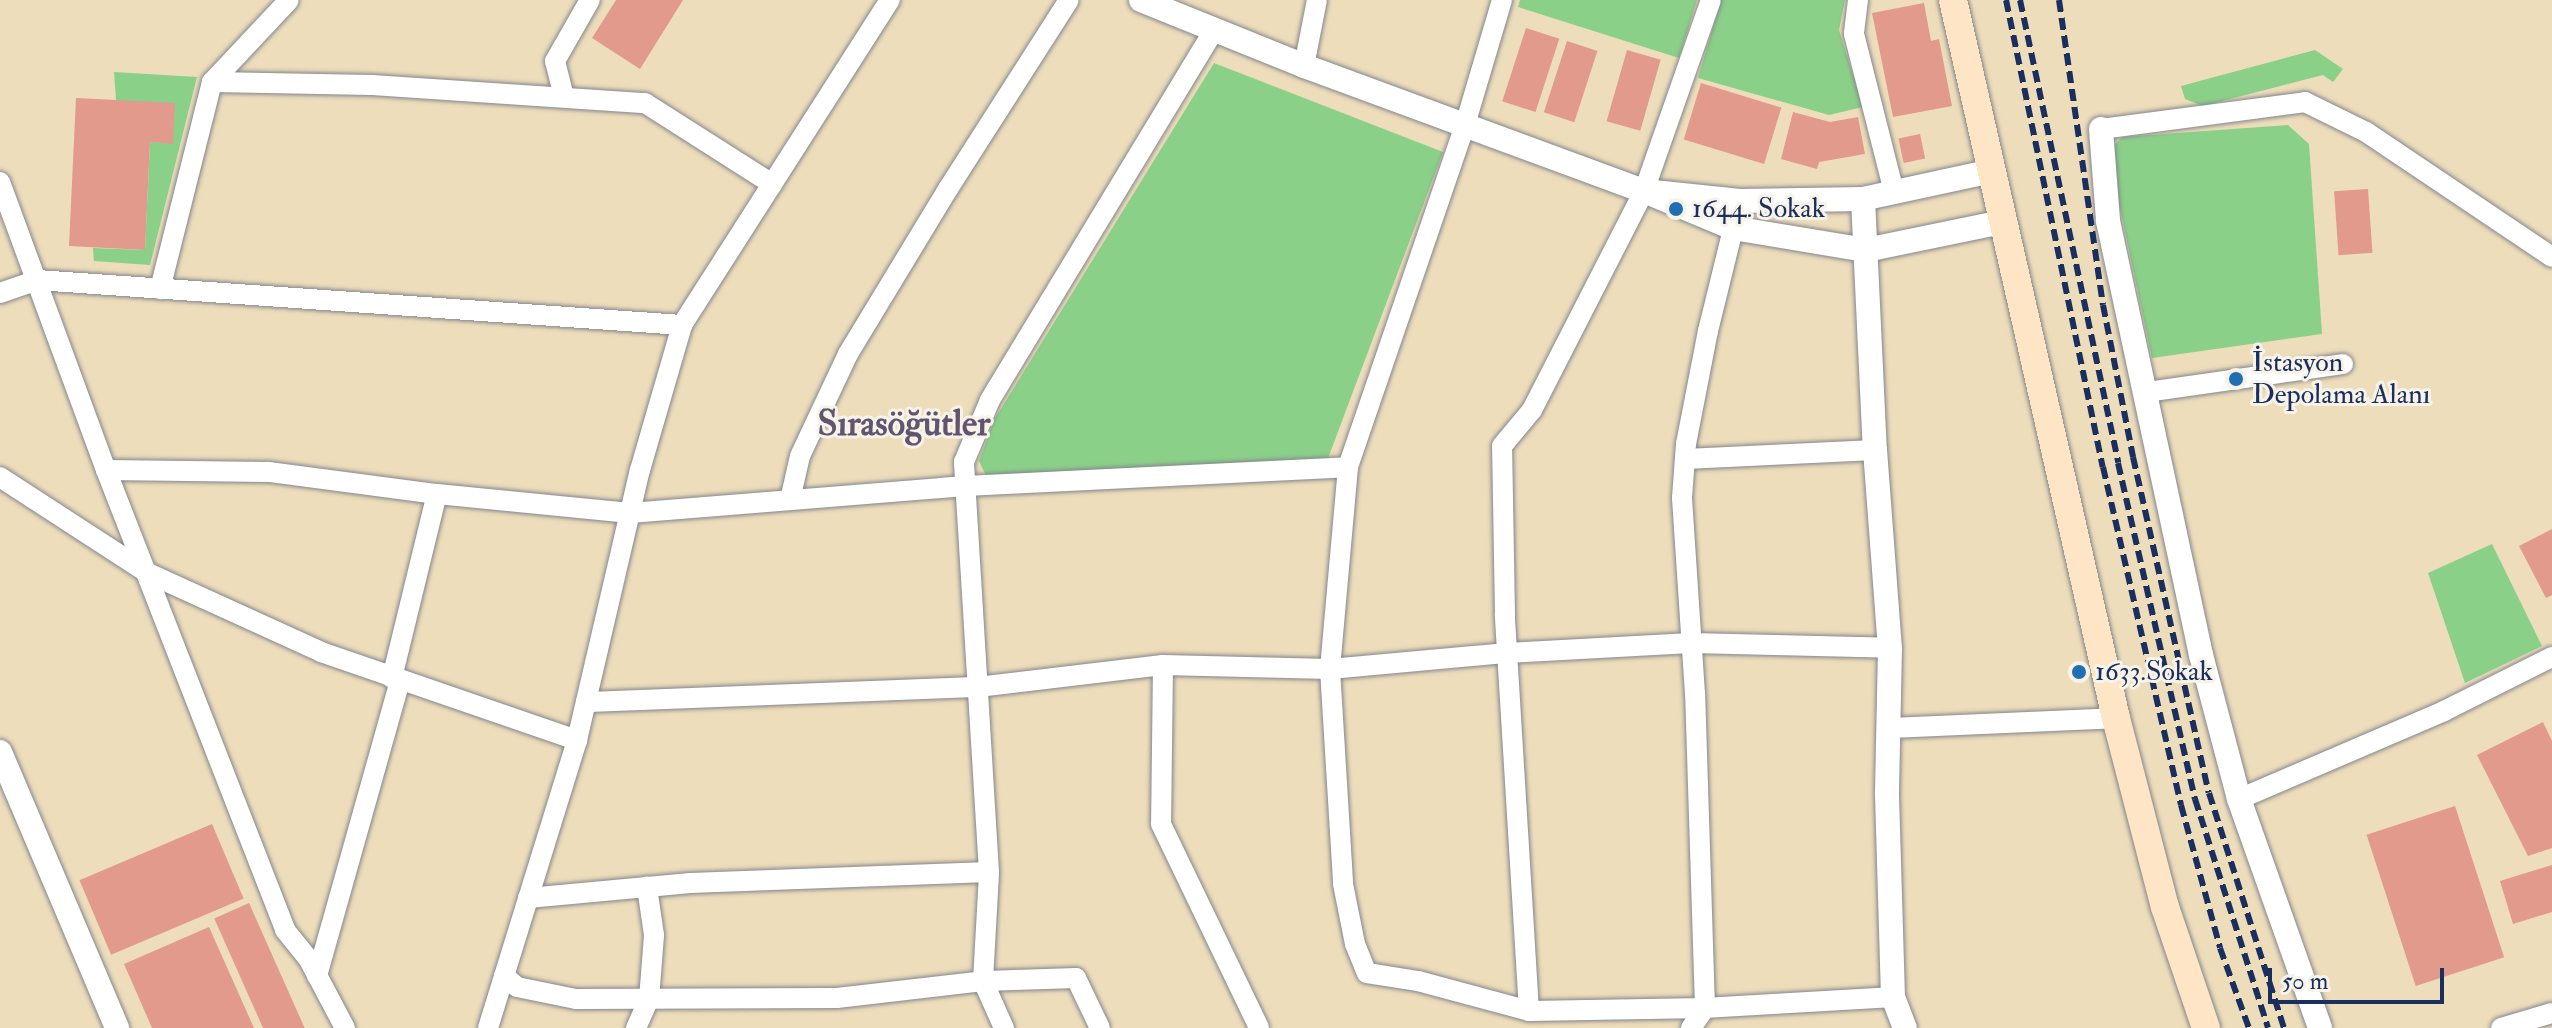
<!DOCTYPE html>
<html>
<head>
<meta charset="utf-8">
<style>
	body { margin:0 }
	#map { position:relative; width:2552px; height:1028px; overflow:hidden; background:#edddbb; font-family:"IM FELL Double Pica",serif }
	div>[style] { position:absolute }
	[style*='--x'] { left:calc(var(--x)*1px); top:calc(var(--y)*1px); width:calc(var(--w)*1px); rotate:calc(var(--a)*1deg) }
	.green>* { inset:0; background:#8bd089 }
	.building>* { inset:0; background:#e19a8c; transform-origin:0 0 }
	.roads { filter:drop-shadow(0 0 2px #84868c) drop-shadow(0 0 2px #84868c) }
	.minor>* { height:20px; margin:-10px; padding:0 10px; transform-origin:10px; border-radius:10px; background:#fff }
	.tertiary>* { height:24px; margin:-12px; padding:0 12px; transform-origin:12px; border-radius:12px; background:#fff }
	.secondary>* { height:28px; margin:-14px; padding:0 14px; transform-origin:14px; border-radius:14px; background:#fee5c5 }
	.rail>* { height:6px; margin-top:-3px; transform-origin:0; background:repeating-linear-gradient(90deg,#1b2f5e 0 12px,transparent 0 18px) }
	.dots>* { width:22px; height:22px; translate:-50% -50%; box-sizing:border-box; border:4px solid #f7f3e8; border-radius:50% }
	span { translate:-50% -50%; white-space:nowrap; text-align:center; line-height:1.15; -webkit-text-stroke:6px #f7f3e8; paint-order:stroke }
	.poi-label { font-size:28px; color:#1b2f5e }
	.left { translate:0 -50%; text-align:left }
	.district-label { font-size:36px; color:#60546e; font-weight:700 }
	.scale { position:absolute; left:2268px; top:968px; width:176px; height:36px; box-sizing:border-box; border:4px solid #1b2f5e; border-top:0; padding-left:10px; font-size:24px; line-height:28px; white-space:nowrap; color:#1b2f5e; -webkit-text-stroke:6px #f7f3e8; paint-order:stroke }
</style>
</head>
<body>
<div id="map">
	<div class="green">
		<i style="clip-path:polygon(1520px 0,1697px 0,1679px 58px,1518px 7px)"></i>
		<i style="clip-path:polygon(1721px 0,1845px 0,1839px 30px,1863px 107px,1829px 115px,1698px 78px)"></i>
		<i style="clip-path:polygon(2315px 50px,2343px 69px,2333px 82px,2323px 75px,2203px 106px,2185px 99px,2181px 86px)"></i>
		<i style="clip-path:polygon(1214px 63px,1443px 152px,1327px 461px,987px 478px,979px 461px,994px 420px)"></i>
		<i style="clip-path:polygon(114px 72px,197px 77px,150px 265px,94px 261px,93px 248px,145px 250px,150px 142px,172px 143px,116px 100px)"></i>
		<i style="clip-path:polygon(2288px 125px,2309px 144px,2322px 334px,2152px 358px,2108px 152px,2122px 137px)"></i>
		<i style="clip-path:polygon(2492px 544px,2542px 646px,2465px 683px,2428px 573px)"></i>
	</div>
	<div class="building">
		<i style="clip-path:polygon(616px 0,683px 0,640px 69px,592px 38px)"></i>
		<i style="clip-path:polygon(1924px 3px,1931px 41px,1939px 39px,1952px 106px,1893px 117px,1872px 13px)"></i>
		<i style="left:1526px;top:28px;width:35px;height:77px;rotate:18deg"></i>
		<i style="left:1567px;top:41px;width:32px;height:75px;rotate:18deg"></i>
		<i style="left:1627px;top:50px;width:35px;height:74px;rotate:16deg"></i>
		<i style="left:1701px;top:83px;width:84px;height:59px;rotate:17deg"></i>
		<i style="clip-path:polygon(76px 98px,175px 103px,173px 144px,150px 142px,145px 250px,69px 246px)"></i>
		<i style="clip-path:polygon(1793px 112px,1830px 122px,1858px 117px,1865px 154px,1819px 162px,1817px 169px,1781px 159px)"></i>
		<i style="left:1920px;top:134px;width:25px;height:22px;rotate:78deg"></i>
		<i style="left:2368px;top:189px;width:64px;height:34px;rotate:86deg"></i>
		<i style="clip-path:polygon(2552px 529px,2552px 595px,2546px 598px,2519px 546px)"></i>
		<i style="clip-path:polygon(2543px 722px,2552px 741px,2552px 848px,2528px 856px,2477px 755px)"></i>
		<i style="left:2455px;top:806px;width:159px;height:93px;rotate:72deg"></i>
		<i style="left:212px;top:824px;width:81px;height:144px;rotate:67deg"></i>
		<i style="clip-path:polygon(2552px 865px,2552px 912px,2513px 924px,2500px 881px)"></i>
		<i style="left:249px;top:903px;width:137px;height:38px;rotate:66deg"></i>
		<i style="clip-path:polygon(209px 927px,254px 1028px,152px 1028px,124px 964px)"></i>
	</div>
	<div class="roads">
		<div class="minor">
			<i style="--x:1502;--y:0;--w:130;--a:106.5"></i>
			<i style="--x:1465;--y:125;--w:361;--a:108.9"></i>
			<i style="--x:1348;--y:467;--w:203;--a:95.1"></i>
			<i style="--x:1330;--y:669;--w:215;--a:86.5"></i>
			<i style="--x:1343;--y:884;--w:61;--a:78.7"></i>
			<i style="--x:1355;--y:944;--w:31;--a:68"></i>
			<i style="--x:1367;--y:973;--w:52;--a:8.9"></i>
			<i style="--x:1418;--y:981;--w:115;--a:15.1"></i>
			<i style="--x:1529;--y:1011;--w:176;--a:-1"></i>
			<i style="--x:1705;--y:1008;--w:314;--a:-91.8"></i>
			<i style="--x:1695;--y:694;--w:196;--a:-93.8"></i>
			<i style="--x:1682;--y:498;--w:54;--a:-85.8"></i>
			<i style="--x:1686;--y:444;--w:115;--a:-79"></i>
			<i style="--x:1708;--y:331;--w:134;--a:-76.2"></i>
			<i style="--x:1858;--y:0;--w:34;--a:97"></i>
			<i style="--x:1854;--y:34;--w:163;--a:75.8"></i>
			<i style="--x:1304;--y:66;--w:67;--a:-78.9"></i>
			<i style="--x:212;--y:82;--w:160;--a:1.1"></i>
			<i style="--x:372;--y:85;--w:274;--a:3.8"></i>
			<i style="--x:645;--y:103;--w:151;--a:32.5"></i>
			<i style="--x:564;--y:97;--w:37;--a:-104"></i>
			<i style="--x:555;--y:61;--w:70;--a:-60.2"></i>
			<i style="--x:2101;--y:129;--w:206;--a:-7.5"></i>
			<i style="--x:2305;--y:102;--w:68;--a:26.2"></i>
			<i style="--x:2366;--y:132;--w:224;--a:33.9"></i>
			<i style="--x:0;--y:182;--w:307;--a:69.8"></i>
			<i style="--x:106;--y:470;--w:494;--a:68.7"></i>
			<i style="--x:285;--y:930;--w:36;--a:51"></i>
			<i style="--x:308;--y:958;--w:79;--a:62.1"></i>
			<i style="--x:160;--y:289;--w:213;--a:-75.9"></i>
			<i style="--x:212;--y:82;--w:112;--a:-46.8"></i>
			<i style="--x:0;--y:293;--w:39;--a:-19"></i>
			<i style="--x:37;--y:280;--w:647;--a:3.99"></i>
			<i style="--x:2147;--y:392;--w:198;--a:-8.1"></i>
			<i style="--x:1685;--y:459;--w:190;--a:-2.7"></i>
			<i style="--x:106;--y:470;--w:163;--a:0.7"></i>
			<i style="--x:269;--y:472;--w:169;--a:7.5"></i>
			<i style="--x:0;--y:477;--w:176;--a:33"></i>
			<i style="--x:148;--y:573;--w:190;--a:24.5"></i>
			<i style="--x:321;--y:652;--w:271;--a:19"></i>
			<i style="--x:790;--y:500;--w:45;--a:-77.2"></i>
			<i style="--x:800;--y:456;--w:113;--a:-64.8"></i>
			<i style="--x:848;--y:354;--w:193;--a:-58.8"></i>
			<i style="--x:948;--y:189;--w:224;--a:-57.4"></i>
			<i style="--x:1163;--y:665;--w:159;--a:90.7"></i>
			<i style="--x:1161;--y:824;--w:226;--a:64.3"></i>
			<i style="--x:392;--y:678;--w:189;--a:-76.3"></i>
			<i style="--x:437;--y:494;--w:194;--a:5.6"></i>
			<i style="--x:630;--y:513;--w:336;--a:-4.6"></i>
			<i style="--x:965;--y:486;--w:383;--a:-2.8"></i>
			<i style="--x:586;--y:702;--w:392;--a:-2.2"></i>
			<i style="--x:978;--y:687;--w:186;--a:-6.8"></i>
			<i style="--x:1163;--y:665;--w:167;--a:1.4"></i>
			<i style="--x:1330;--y:669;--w:178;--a:-5.2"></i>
			<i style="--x:1507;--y:653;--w:184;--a:-3.1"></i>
			<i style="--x:1691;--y:643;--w:199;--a:1.4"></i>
			<i style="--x:1889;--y:728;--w:227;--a:-2.5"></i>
			<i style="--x:2239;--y:799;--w:223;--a:-23.2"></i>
			<i style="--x:2444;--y:711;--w:121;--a:-26.6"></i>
			<i style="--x:528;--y:898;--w:163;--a:-5.3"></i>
			<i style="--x:690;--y:883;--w:299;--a:-2.1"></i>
			<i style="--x:317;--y:976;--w:306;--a:-74.3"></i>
			<i style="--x:504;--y:976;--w:17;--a:40"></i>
			<i style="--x:517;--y:987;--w:60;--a:11.5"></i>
			<i style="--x:576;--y:999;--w:261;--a:-0.2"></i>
			<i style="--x:837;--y:998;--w:147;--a:-6.6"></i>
			<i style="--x:983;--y:981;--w:93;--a:-1.8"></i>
			<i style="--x:1076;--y:978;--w:55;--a:64.4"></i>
			<i style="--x:1529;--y:1011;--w:398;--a:-93.5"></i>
			<i style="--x:1505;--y:614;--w:168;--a:-91"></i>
			<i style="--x:1502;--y:446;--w:47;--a:-50.2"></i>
			<i style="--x:1532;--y:410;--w:246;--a:-62.9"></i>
			<i style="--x:1644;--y:191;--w:202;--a:-70.7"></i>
			<i style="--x:488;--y:1028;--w:301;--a:-72.8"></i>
			<i style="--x:577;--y:740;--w:277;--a:-76.9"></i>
			<i style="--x:640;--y:470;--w:151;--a:-73.8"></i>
			<i style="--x:682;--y:325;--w:386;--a:-57.4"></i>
			<i style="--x:636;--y:1028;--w:32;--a:-66"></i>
			<i style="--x:649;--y:999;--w:64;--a:-85.5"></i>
			<i style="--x:654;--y:935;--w:49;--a:-98.3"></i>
			<i style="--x:1004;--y:1028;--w:51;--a:-114.1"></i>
			<i style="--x:983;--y:981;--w:109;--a:-86.8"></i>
			<i style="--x:989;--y:872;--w:411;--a:-93.5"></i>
			<i style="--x:964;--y:462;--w:67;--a:-67.2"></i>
			<i style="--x:990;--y:400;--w:434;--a:-58.8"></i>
			<i style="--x:1691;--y:1028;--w:24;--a:-55"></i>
			<i style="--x:1705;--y:1008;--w:188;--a:-3.3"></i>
			<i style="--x:2501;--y:1028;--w:53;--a:-16.4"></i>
		</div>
		<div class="tertiary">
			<i style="--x:1141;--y:0;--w:176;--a:22"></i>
			<i style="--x:1304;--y:66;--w:362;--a:20.2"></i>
			<i style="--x:2101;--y:129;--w:92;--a:85.6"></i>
			<i style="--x:2108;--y:221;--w:444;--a:77.9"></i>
			<i style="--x:2201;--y:655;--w:149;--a:75.2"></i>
			<i style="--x:2239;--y:799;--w:243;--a:70.5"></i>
			<i style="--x:1992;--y:171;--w:132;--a:167.8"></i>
			<i style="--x:1863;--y:199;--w:123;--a:179.1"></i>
			<i style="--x:1740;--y:201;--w:97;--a:-174.1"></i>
			<i style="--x:1644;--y:191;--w:96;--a:22.6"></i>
			<i style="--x:1733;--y:228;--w:135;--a:9.4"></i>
			<i style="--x:1866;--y:250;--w:140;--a:-11.6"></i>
			<i style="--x:1863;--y:199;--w:251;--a:87.3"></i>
			<i style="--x:1875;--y:450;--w:199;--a:85.7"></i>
			<i style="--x:1890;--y:648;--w:147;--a:91.2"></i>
			<i style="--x:1887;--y:795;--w:202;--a:88.3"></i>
			<i style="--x:1893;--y:997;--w:33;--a:69"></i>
			<i style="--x:0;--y:752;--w:300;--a:67"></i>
		</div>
		<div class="secondary">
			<i style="--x:1953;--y:0;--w:736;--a:77.21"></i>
			<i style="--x:2116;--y:718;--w:195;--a:75.5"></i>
			<i style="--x:2165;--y:907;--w:128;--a:71.3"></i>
		</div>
	</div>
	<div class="rail">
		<i style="--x:2006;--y:0;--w:477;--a:78.3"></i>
		<i style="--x:2103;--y:467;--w:347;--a:77"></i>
		<i style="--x:2181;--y:805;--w:148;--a:74.7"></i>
		<i style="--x:2220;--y:948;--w:85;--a:70.1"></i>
		<i style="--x:2020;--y:0;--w:473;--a:78"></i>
		<i style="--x:2118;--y:463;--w:345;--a:77.1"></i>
		<i style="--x:2195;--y:799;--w:240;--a:72.3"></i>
		<i style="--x:2059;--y:0;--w:308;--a:81.8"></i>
		<i style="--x:2103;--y:305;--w:155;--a:78.8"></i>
		<i style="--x:2133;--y:457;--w:344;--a:77.3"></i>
		<i style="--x:2209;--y:793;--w:247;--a:72.3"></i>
	</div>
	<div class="dots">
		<i style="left:1676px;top:209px;background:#1f6fb2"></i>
		<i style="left:2236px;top:379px;background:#1f6fb2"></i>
		<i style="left:2079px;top:672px;background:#1f6fb2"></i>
	</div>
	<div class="poi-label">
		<span class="left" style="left:1692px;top:209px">1644. Sokak</span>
		<span class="left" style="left:2252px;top:379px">İstasyon<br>Depolama Alanı</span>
		<span class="left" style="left:2095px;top:672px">1633.Sokak</span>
	</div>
	<div class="district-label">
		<span style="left:904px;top:424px">Sırasöğütler</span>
	</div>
	<div class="scale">50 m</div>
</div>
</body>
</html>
